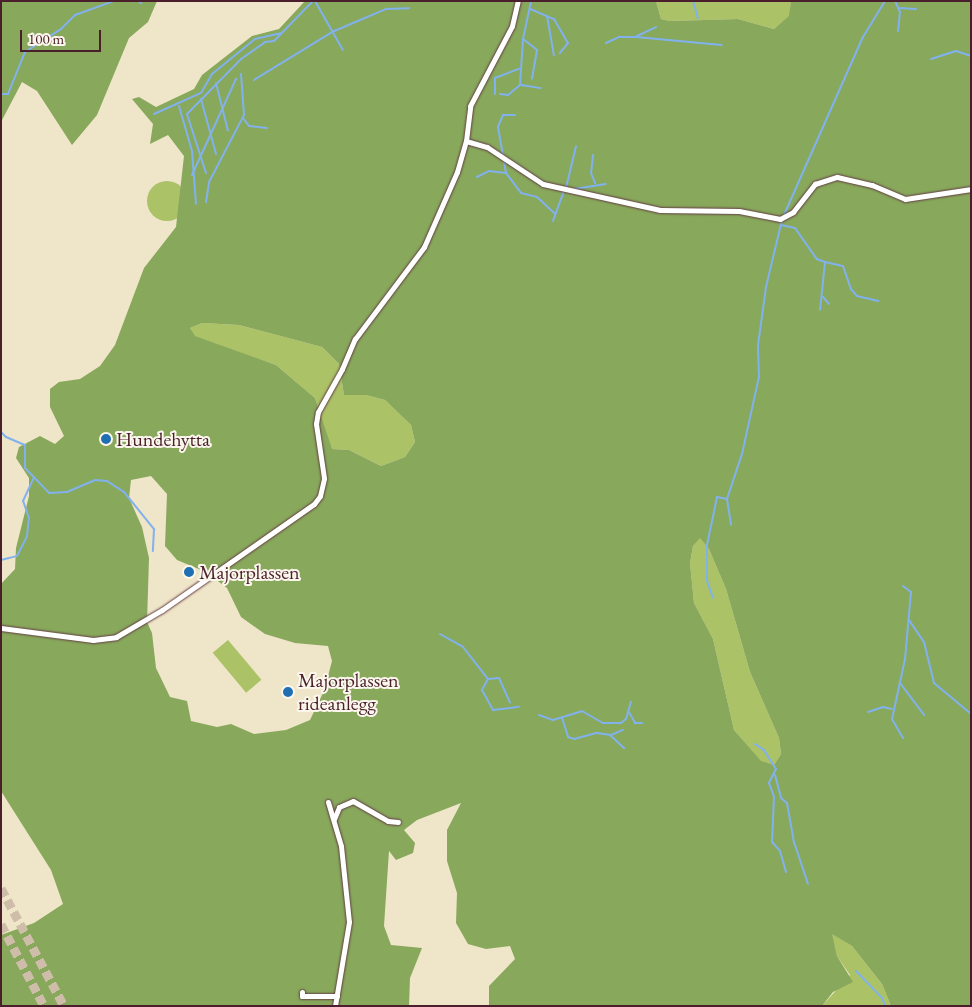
<!DOCTYPE html>
<html>
<head>
<meta charset="utf-8">
<style>
	body { margin:0 }
	#map { position:relative; width:972px; height:1007px; overflow:hidden; background:#efe5c9; font-family:"EB Garamond",serif }
	div>[style] { position:absolute }
	[style*='--x'] { left:calc(var(--x)*1px); top:calc(var(--y)*1px); width:calc(var(--w)*1px); rotate:calc(var(--a)*1deg) }
	.green>* { inset:0; background:#abc267; transform-origin:0 0 }
	.round { border-radius:50% }
	.forest>* { inset:0; background:#88a85c }
	.stream>* { height:2px; margin:-1px; padding:0 1px; transform-origin:1px; border-radius:1px; background:#82b2ed }
	.highway-tunnel>* { height:9px; margin-top:-4.5px; transform-origin:0; background:repeating-linear-gradient(90deg,#cebda9 0 9px,transparent 0 13.5px) }
	.roads { filter:drop-shadow(0 0 1px #633d43) drop-shadow(0 0 1px #633d43) }
	.street>* { height:5px; margin:-2.5px; padding:0 2.5px; transform-origin:2.5px; border-radius:2.5px; background:#fff }
	.dots>* { width:14px; height:14px; translate:-50% -50%; box-sizing:border-box; border:2px solid #fbf7ec; border-radius:50% }
	span { translate:-50% -50%; white-space:nowrap; text-align:center; line-height:1.15; -webkit-text-stroke:4px #fbf7ec; paint-order:stroke }
	.poi-label { font-size:20px; color:#4a1f2b }
	.left { translate:0 -50%; text-align:left }
	.frame { position:absolute; inset:0; border:2px solid #4a1f2b; pointer-events:none }
	.scale { position:absolute; left:20px; top:30px; width:81px; height:22px; box-sizing:border-box; border:2px solid #4a1f2b; border-top:0; padding-left:6px; font-size:15px; line-height:18px; white-space:nowrap; color:#4a1f2b; -webkit-text-stroke:4px #fbf7ec; paint-order:stroke }
</style>
</head>
<body>
<div id="map">
	<div class="green">
		<i style="clip-path:polygon(656px 1px,791px 1px,790px 16px,774px 29px,738px 19px,670px 21px,661px 19px)"></i>
		<i class="round" style="left:147px;top:181px;width:40px;height:40px"></i>
		<i style="clip-path:polygon(202px 323px,239px 325px,322px 347px,339px 364px,344px 395px,366px 395px,385px 400px,411px 425px,415px 442px,405px 457px,381px 466px,349px 450px,331px 449px,315px 398px,276px 365px,194px 336px,190px 328px)"></i>
		<i style="clip-path:polygon(700px 537px,709px 549px,726px 589px,750px 672px,779px 738px,781px 754px,774px 765px,761px 762px,734px 730px,713px 639px,694px 603px,690px 563px,693px 546px)"></i>
		<i style="left:228px;top:640px;width:52px;height:20px;rotate:50deg"></i>
		<i style="clip-path:polygon(831px 933px,852px 946px,882px 984px,891px 1006px,822px 1006px,850px 975px,837px 956px)"></i>
	</div>
	<div class="forest">
		<i style="clip-path:polygon(1px 1px,157px 1px,148px 22px,129px 38px,97px 115px,72px 145px,37px 91px,22px 82px,1px 122px)"></i>
		<i style="clip-path:polygon(evenodd,305px 1px,656px 1px,661px 19px,670px 21px,738px 19px,774px 29px,789px 16px,791px 1px,971px 1px,971px 1006px,891px 1006px,882px 984px,852px 946px,832px 934px,837px 956px,853px 982px,833px 992px,822px 1006px,489px 1006px,489px 986px,515px 959px,510px 946px,486px 949px,468px 944px,456px 923px,457px 893px,447px 861px,447px 830px,461px 803px,417px 820px,404px 830px,415px 843px,413px 853px,396px 860px,389px 851px,384px 926px,391px 945px,422px 948px,410px 978px,409px 1006px,1px 1006px,1px 935px,34px 923px,63px 904px,51px 870px,1px 791px,1px 584px,15px 569px,16px 548px,29px 496px,29px 478px,16px 458px,19px 447px,40px 436px,55px 444px,64px 436px,50px 407px,50px 389px,59px 382px,80px 379px,100px 366px,115px 345px,144px 268px,176px 227px,184px 156px,168px 135px,150px 144px,153px 124px,132px 99px,139px 97px,156px 107px,194px 89px,202px 75px,252px 36px,279px 29px,305px 1px,202px 323px,239px 325px,322px 347px,339px 364px,344px 395px,366px 395px,385px 400px,411px 425px,415px 442px,405px 457px,381px 466px,349px 450px,332px 449px,315px 398px,276px 365px,195px 336px,190px 328px,202px 323px,305px 1px,151px 476px,167px 494px,165px 546px,177px 560px,206px 572px,227px 588px,241px 617px,265px 634px,295px 643px,328px 646px,332px 661px,324px 691px,310px 720px,286px 730px,254px 734px,231px 724px,217px 727px,191px 721px,187px 701px,170px 697px,156px 668px,152px 633px,147px 622px,149px 558px,142px 527px,129px 498px,131px 480px,151px 476px,305px 1px,700px 538px,709px 549px,726px 589px,750px 672px,779px 738px,781px 754px,774px 765px,761px 761px,734px 730px,713px 639px,694px 603px,690px 563px,693px 546px,700px 538px)"></i>
	</div>
	<div class="stream">
		<i style="--x:138;--y:1;--w:4;--a:34"></i>
		<i style="--x:315;--y:1;--w:56;--a:60.3"></i>
		<i style="--x:675;--y:1;--w:8;--a:0"></i>
		<i style="--x:693;--y:1;--w:18;--a:74"></i>
		<i style="--x:895;--y:1;--w:12;--a:66"></i>
		<i style="--x:900;--y:12;--w:19;--a:96"></i>
		<i style="--x:898;--y:8;--w:18;--a:3"></i>
		<i style="--x:530;--y:9;--w:26;--a:23"></i>
		<i style="--x:554;--y:19;--w:28;--a:60"></i>
		<i style="--x:568;--y:43;--w:13;--a:129"></i>
		<i style="--x:547;--y:16;--w:40;--a:80"></i>
		<i style="--x:637;--y:36;--w:21;--a:-25"></i>
		<i style="--x:49;--y:37;--w:9;--a:18"></i>
		<i style="--x:523;--y:39;--w:18;--a:38"></i>
		<i style="--x:537;--y:50;--w:29;--a:100"></i>
		<i style="--x:606;--y:43;--w:14;--a:-25"></i>
		<i style="--x:619;--y:37;--w:17;--a:0"></i>
		<i style="--x:636;--y:37;--w:86;--a:5.3"></i>
		<i style="--x:931;--y:59;--w:26;--a:-18"></i>
		<i style="--x:956;--y:51;--w:16;--a:18"></i>
		<i style="--x:254;--y:80;--w:92;--a:-31.6"></i>
		<i style="--x:332;--y:32;--w:59;--a:-23.1"></i>
		<i style="--x:386;--y:9;--w:23;--a:-2"></i>
		<i style="--x:216;--y:83;--w:49;--a:76"></i>
		<i style="--x:520;--y:85;--w:46;--a:-86.3"></i>
		<i style="--x:523;--y:39;--w:39;--a:-78"></i>
		<i style="--x:521;--y:85;--w:20;--a:9"></i>
		<i style="--x:1;--y:94;--w:7;--a:0"></i>
		<i style="--x:8;--y:94;--w:45;--a:-68"></i>
		<i style="--x:25;--y:52;--w:43;--a:-32.6"></i>
		<i style="--x:61;--y:29;--w:20;--a:-45"></i>
		<i style="--x:75;--y:15;--w:41;--a:-19.7"></i>
		<i style="--x:495;--y:94;--w:16;--a:-90"></i>
		<i style="--x:495;--y:78;--w:26;--a:-21"></i>
		<i style="--x:500;--y:94;--w:8;--a:7"></i>
		<i style="--x:508;--y:95;--w:16;--a:-40"></i>
		<i style="--x:201;--y:99;--w:57;--a:74.7"></i>
		<i style="--x:179;--y:106;--w:47;--a:73.9"></i>
		<i style="--x:192;--y:151;--w:53;--a:85.7"></i>
		<i style="--x:154;--y:114;--w:51;--a:-24.1"></i>
		<i style="--x:201;--y:93;--w:22;--a:-60"></i>
		<i style="--x:212;--y:74;--w:55;--a:-39.1"></i>
		<i style="--x:255;--y:39;--w:26;--a:-13"></i>
		<i style="--x:515;--y:115;--w:12;--a:180"></i>
		<i style="--x:503;--y:115;--w:13;--a:113"></i>
		<i style="--x:498;--y:127;--w:47;--a:80.1"></i>
		<i style="--x:506;--y:173;--w:25;--a:53"></i>
		<i style="--x:521;--y:193;--w:16;--a:14"></i>
		<i style="--x:537;--y:197;--w:25;--a:43"></i>
		<i style="--x:243;--y:118;--w:10;--a:53"></i>
		<i style="--x:249;--y:126;--w:18;--a:6"></i>
		<i style="--x:593;--y:155;--w:18;--a:96"></i>
		<i style="--x:591;--y:173;--w:11;--a:68"></i>
		<i style="--x:206;--y:173;--w:62;--a:-107.9"></i>
		<i style="--x:187;--y:114;--w:77;--a:-45.5"></i>
		<i style="--x:241;--y:59;--w:29;--a:-35"></i>
		<i style="--x:265;--y:42;--w:9;--a:-6"></i>
		<i style="--x:274;--y:41;--w:56;--a:-45.7"></i>
		<i style="--x:192;--y:175;--w:106;--a:-65.4"></i>
		<i style="--x:477;--y:177;--w:13;--a:-27"></i>
		<i style="--x:489;--y:171;--w:17;--a:7"></i>
		<i style="--x:566;--y:188;--w:43;--a:-76.6"></i>
		<i style="--x:574;--y:189;--w:32;--a:-9"></i>
		<i style="--x:206;--y:202;--w:20;--a:-81"></i>
		<i style="--x:209;--y:182;--w:76;--a:-62.4"></i>
		<i style="--x:244;--y:115;--w:41;--a:-94.2"></i>
		<i style="--x:784;--y:215;--w:195;--a:-66.1"></i>
		<i style="--x:863;--y:37;--w:42;--a:-58.6"></i>
		<i style="--x:553;--y:221;--w:32;--a:-70"></i>
		<i style="--x:781;--y:225;--w:14;--a:12"></i>
		<i style="--x:795;--y:228;--w:38;--a:55"></i>
		<i style="--x:817;--y:259;--w:9;--a:21"></i>
		<i style="--x:825;--y:262;--w:48;--a:95.9"></i>
		<i style="--x:825;--y:262;--w:18;--a:13"></i>
		<i style="--x:843;--y:266;--w:24;--a:71"></i>
		<i style="--x:851;--y:289;--w:9;--a:49"></i>
		<i style="--x:857;--y:296;--w:22;--a:13"></i>
		<i style="--x:823;--y:297;--w:9;--a:49"></i>
		<i style="--x:1;--y:432;--w:7;--a:45"></i>
		<i style="--x:6;--y:437;--w:21;--a:23"></i>
		<i style="--x:25;--y:445;--w:23;--a:90"></i>
		<i style="--x:25;--y:468;--w:35;--a:46"></i>
		<i style="--x:49;--y:493;--w:18;--a:-3"></i>
		<i style="--x:67;--y:492;--w:30;--a:-23"></i>
		<i style="--x:95;--y:480;--w:12;--a:5"></i>
		<i style="--x:107;--y:481;--w:20;--a:33"></i>
		<i style="--x:124;--y:492;--w:48;--a:51"></i>
		<i style="--x:154;--y:529;--w:22;--a:93"></i>
		<i style="--x:727;--y:499;--w:26;--a:81"></i>
		<i style="--x:1;--y:560;--w:16;--a:-14"></i>
		<i style="--x:17;--y:556;--w:22;--a:-63"></i>
		<i style="--x:27;--y:536;--w:18;--a:-84"></i>
		<i style="--x:29;--y:518;--w:18;--a:-109"></i>
		<i style="--x:23;--y:501;--w:26;--a:-65"></i>
		<i style="--x:903;--y:586;--w:10;--a:37"></i>
		<i style="--x:911;--y:592;--w:67;--a:95.1"></i>
		<i style="--x:905;--y:659;--w:61;--a:102.2"></i>
		<i style="--x:892;--y:719;--w:22;--a:60"></i>
		<i style="--x:713;--y:598;--w:18;--a:-109"></i>
		<i style="--x:707;--y:581;--w:36;--a:-90"></i>
		<i style="--x:707;--y:545;--w:49;--a:-78.2"></i>
		<i style="--x:717;--y:497;--w:10;--a:11"></i>
		<i style="--x:727;--y:499;--w:47;--a:-71.6"></i>
		<i style="--x:742;--y:454;--w:79;--a:-77.6"></i>
		<i style="--x:759;--y:377;--w:32;--a:-92"></i>
		<i style="--x:758;--y:345;--w:59;--a:-82.1"></i>
		<i style="--x:766;--y:287;--w:69;--a:-76.6"></i>
		<i style="--x:909;--y:620;--w:27;--a:56"></i>
		<i style="--x:924;--y:642;--w:42;--a:76.3"></i>
		<i style="--x:934;--y:683;--w:48;--a:40"></i>
		<i style="--x:440;--y:634;--w:26;--a:29"></i>
		<i style="--x:463;--y:647;--w:41;--a:52"></i>
		<i style="--x:488;--y:679;--w:11;--a:-5"></i>
		<i style="--x:499;--y:678;--w:27;--a:66"></i>
		<i style="--x:488;--y:679;--w:13;--a:119"></i>
		<i style="--x:482;--y:690;--w:23;--a:61"></i>
		<i style="--x:493;--y:710;--w:26;--a:-7"></i>
		<i style="--x:900;--y:683;--w:40;--a:53"></i>
		<i style="--x:629;--y:712;--w:13;--a:61"></i>
		<i style="--x:635;--y:723;--w:7;--a:0"></i>
		<i style="--x:868;--y:712;--w:16;--a:-18"></i>
		<i style="--x:883;--y:707;--w:9;--a:13"></i>
		<i style="--x:539;--y:715;--w:15;--a:20"></i>
		<i style="--x:553;--y:720;--w:30;--a:-17"></i>
		<i style="--x:582;--y:711;--w:24;--a:30"></i>
		<i style="--x:603;--y:723;--w:18;--a:0"></i>
		<i style="--x:621;--y:723;--w:6;--a:-39"></i>
		<i style="--x:626;--y:719;--w:18;--a:-74"></i>
		<i style="--x:562;--y:718;--w:20;--a:72"></i>
		<i style="--x:568;--y:737;--w:6;--a:18"></i>
		<i style="--x:574;--y:739;--w:24;--a:-15"></i>
		<i style="--x:597;--y:733;--w:14;--a:8"></i>
		<i style="--x:611;--y:735;--w:13;--a:-23"></i>
		<i style="--x:611;--y:736;--w:18;--a:43"></i>
		<i style="--x:755;--y:744;--w:11;--a:34"></i>
		<i style="--x:764;--y:750;--w:22;--a:58"></i>
		<i style="--x:776;--y:769;--w:16;--a:117"></i>
		<i style="--x:769;--y:783;--w:15;--a:70"></i>
		<i style="--x:774;--y:797;--w:45;--a:92.5"></i>
		<i style="--x:772;--y:842;--w:12;--a:48"></i>
		<i style="--x:780;--y:851;--w:22;--a:74"></i>
		<i style="--x:775;--y:775;--w:24;--a:75"></i>
		<i style="--x:781;--y:798;--w:8;--a:40"></i>
		<i style="--x:787;--y:803;--w:40;--a:80"></i>
		<i style="--x:794;--y:842;--w:44;--a:71.6"></i>
		<i style="--x:856;--y:971;--w:37;--a:46"></i>
		<i style="--x:882;--y:998;--w:9;--a:69"></i>
	</div>
	<div class="highway-tunnel">
		<i style="--x:1;--y:888;--w:134;--a:61.9"></i>
		<i style="--x:1;--y:924;--w:93;--a:62.3"></i>
	</div>
	<div class="roads">
		<div class="street">
			<i style="--x:466;--y:141;--w:22;--a:16"></i>
			<i style="--x:487;--y:147;--w:67;--a:33.5"></i>
			<i style="--x:543;--y:184;--w:120;--a:12.5"></i>
			<i style="--x:660;--y:210;--w:79;--a:0.7"></i>
			<i style="--x:739;--y:211;--w:42;--a:11"></i>
			<i style="--x:780;--y:219;--w:15;--a:-28"></i>
			<i style="--x:793;--y:212;--w:36;--a:-52"></i>
			<i style="--x:815;--y:184;--w:23;--a:-18"></i>
			<i style="--x:837;--y:177;--w:36;--a:13"></i>
			<i style="--x:872;--y:185;--w:36;--a:23"></i>
			<i style="--x:905;--y:199;--w:67;--a:-8.6"></i>
			<i style="--x:1;--y:628;--w:93;--a:7.4"></i>
			<i style="--x:93;--y:640;--w:23;--a:-7"></i>
			<i style="--x:116;--y:637;--w:53;--a:-30.4"></i>
			<i style="--x:162;--y:610;--w:185;--a:-34.9"></i>
			<i style="--x:314;--y:504;--w:10;--a:-53"></i>
			<i style="--x:320;--y:496;--w:18;--a:-77"></i>
			<i style="--x:324;--y:478;--w:55;--a:-98.4"></i>
			<i style="--x:316;--y:424;--w:12;--a:-81"></i>
			<i style="--x:318;--y:412;--w:49;--a:-60.8"></i>
			<i style="--x:342;--y:369;--w:33;--a:-67"></i>
			<i style="--x:355;--y:339;--w:115;--a:-53.1"></i>
			<i style="--x:424;--y:247;--w:82;--a:-66.3"></i>
			<i style="--x:457;--y:172;--w:32;--a:-74"></i>
			<i style="--x:466;--y:141;--w:35;--a:-83"></i>
			<i style="--x:470;--y:106;--w:90;--a:-62.3"></i>
			<i style="--x:512;--y:26;--w:26;--a:-77"></i>
			<i style="--x:328;--y:802;--w:46;--a:73.5"></i>
			<i style="--x:341;--y:846;--w:76;--a:84"></i>
			<i style="--x:349;--y:922;--w:85;--a:99.5"></i>
			<i style="--x:334;--y:819;--w:13;--a:-67"></i>
			<i style="--x:339;--y:807;--w:15;--a:-23"></i>
			<i style="--x:353;--y:801;--w:40;--a:29.7"></i>
			<i style="--x:388;--y:821;--w:10;--a:6"></i>
			<i style="--x:302;--y:992;--w:4;--a:90"></i>
			<i style="--x:302;--y:996;--w:35;--a:0"></i>
		</div>
	</div>
	<div class="dots">
		<i style="left:106px;top:439px;background:#1f6fb2"></i>
		<i style="left:189px;top:572px;background:#1f6fb2"></i>
		<i style="left:288px;top:692px;background:#1f6fb2"></i>
	</div>
	<div class="poi-label">
		<span class="left" style="left:116px;top:439px">Hundehytta</span>
		<span class="left" style="left:199px;top:572px">Majorplassen</span>
		<span class="left" style="left:298px;top:692px">Majorplassen<br>rideanlegg</span>
	</div>
	<div class="frame"></div>
	<div class="scale">100 m</div>
</div>
</body>
</html>
